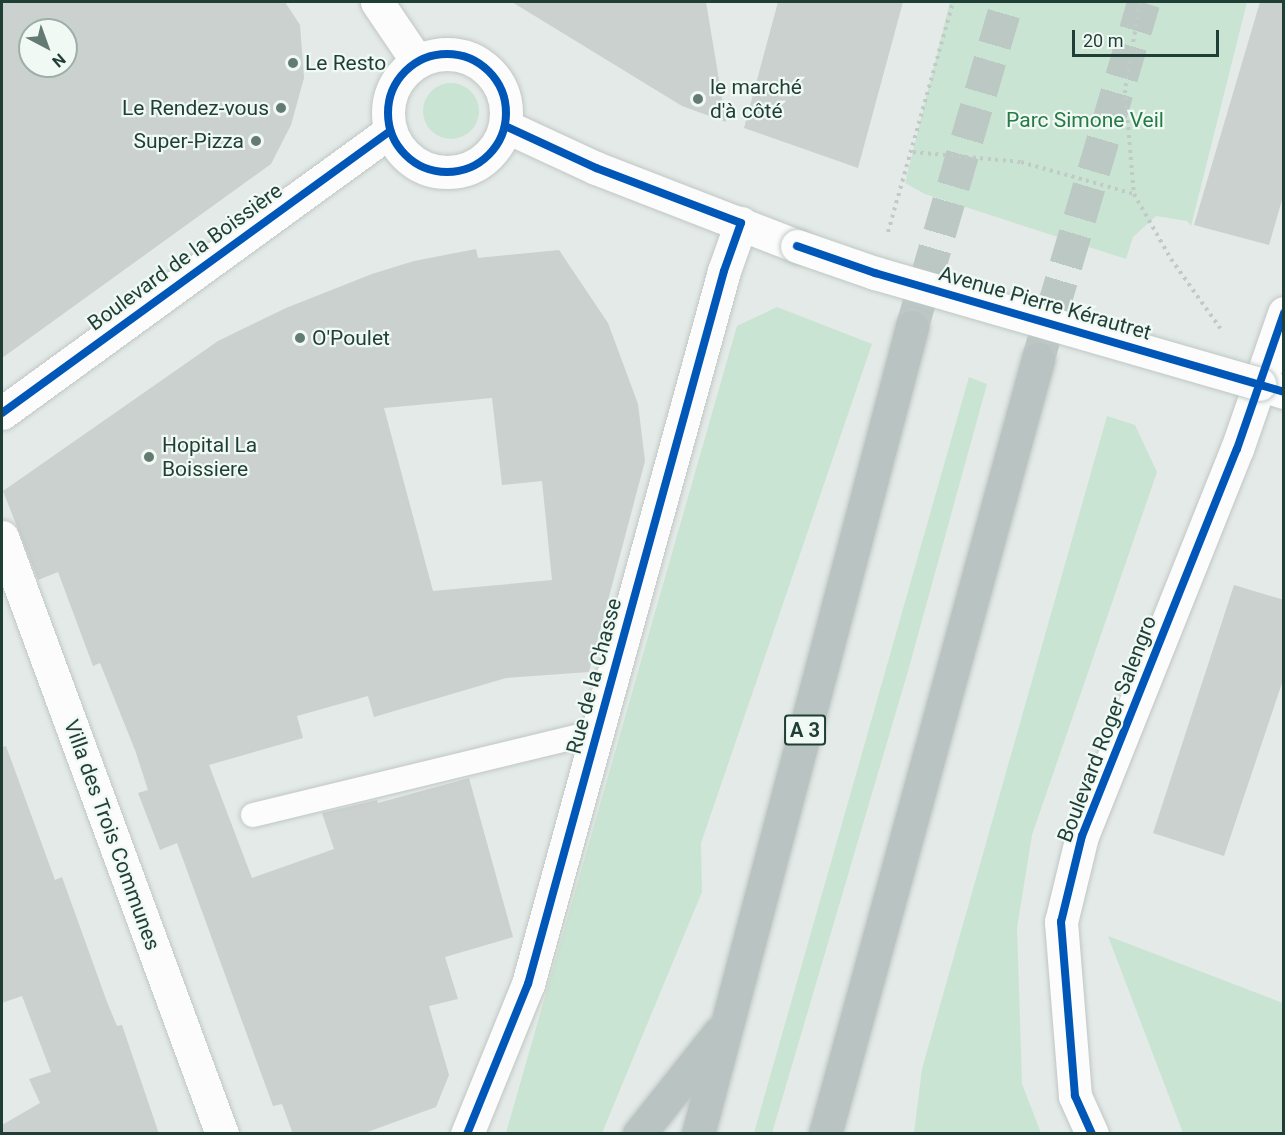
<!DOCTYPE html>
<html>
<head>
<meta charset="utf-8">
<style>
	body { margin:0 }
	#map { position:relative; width:1285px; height:1135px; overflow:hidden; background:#e3eae7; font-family:Roboto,sans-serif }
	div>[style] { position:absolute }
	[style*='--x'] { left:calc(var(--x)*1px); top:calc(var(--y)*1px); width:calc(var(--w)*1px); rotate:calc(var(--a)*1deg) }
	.green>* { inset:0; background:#cae4d3 }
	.round { border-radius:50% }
	.building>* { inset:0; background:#cad1ce }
	.highway-tunnel>* { height:33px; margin-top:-16.5px; transform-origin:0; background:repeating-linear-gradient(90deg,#bcc8c4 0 33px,transparent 0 49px) }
	.path>* { height:4px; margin-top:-2px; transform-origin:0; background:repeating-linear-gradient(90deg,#c0cac6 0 3px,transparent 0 7.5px) }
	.roads { filter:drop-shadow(0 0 2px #c0c7c4) drop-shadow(0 0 2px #c0c7c4) }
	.lane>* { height:24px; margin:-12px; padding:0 12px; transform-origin:12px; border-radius:12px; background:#fbfcfb }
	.street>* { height:33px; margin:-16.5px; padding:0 16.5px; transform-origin:16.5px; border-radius:16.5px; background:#fbfcfb }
	.secondary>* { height:33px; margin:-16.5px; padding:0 16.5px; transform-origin:16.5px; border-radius:16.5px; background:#fbfcfb }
	.secondary>.ring { margin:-16.5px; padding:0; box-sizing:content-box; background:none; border:33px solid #fbfcfb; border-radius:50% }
	.highway>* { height:33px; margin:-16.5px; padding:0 16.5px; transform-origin:16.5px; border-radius:16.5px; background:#b9c3c1 }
	.bridges { filter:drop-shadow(0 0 2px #bec8c4) drop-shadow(0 0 2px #bec8c4) }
	.secondary-bridge>* { height:33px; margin:-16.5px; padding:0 16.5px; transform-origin:16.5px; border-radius:16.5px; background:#fbfcfb }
	.cycleway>* { height:8px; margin:-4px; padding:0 4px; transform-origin:4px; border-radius:4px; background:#0057b8 }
	.cycleway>.ring { margin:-4px; padding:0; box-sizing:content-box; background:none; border:8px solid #0057b8; border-radius:50% }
	.dots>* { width:16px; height:16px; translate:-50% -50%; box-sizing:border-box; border:3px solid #f1f9f5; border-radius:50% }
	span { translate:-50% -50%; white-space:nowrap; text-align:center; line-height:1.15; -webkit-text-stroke:4.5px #f1f9f5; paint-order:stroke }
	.shield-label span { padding:2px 4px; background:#f1f9f5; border:2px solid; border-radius:4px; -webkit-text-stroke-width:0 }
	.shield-label { font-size:20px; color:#1f3f36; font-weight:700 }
	.poi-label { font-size:21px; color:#1f3f36 }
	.left { translate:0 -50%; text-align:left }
	.right { translate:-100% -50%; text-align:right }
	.park-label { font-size:21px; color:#257a46 }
	.street-label { font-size:21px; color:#1f3f36 }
	.frame { position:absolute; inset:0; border:3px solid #1f3f36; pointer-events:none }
	.north { position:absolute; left:18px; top:18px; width:60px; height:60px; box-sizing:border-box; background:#f1f9f5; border:2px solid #9dafa9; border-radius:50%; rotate:139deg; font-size:16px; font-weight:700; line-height:24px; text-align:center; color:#1f3f36 }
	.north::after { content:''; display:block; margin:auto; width:21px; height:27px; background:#647b74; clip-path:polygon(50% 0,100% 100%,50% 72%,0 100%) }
	.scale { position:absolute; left:1072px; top:30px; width:147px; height:27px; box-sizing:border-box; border:3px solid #1f3f36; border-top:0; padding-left:8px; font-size:18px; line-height:21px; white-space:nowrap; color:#1f3f36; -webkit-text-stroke:4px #f1f9f5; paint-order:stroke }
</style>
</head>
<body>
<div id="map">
	<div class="green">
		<i style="clip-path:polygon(950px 2px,1247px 2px,1191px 226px,1187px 221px,1156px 216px,1133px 237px,1126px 259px,925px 194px,905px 183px)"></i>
		<i class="round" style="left:423px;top:83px;width:56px;height:56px"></i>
		<i style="clip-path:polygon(777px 307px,872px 344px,701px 843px,702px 892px,602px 1133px,506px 1133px,737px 326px)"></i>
		<i style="clip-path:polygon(969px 377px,987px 384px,908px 671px,772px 1133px,754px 1133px)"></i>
		<i style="clip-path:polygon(1107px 416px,1135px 425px,1157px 472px,1032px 835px,1017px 928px,1022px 1084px,1041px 1133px,914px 1133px,922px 1069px)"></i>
		<i style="clip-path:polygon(1108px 936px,1283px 1003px,1283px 1133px,1183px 1133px)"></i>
	</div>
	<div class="building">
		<i style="clip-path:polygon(evenodd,2px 2px,285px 2px,300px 25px,304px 78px,291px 125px,271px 164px,2px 358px,2px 2px,30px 30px,66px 30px,66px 66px,30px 66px,30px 30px)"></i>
		<i style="clip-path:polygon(512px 2px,706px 2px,726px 122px,682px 106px)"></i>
		<i style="clip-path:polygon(778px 2px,903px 2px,858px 168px,744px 128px)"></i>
		<i style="clip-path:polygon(1260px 2px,1284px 2px,1284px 193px,1269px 245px,1194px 225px)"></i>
		<i style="clip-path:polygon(evenodd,476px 249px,478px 258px,559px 250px,608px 323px,638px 404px,645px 461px,589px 672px,506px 678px,374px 717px,368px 696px,297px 716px,303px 738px,209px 765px,252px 878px,334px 849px,322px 813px,377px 800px,378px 803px,469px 778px,513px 937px,445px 957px,458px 999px,429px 1006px,449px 1075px,436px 1107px,362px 1134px,293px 1134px,282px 1104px,273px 1106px,177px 843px,160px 850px,138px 793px,148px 790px,135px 750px,100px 663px,93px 666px,58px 572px,38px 580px,3px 491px,218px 341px,286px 308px,372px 274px,414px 261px,476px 249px,492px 398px,502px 485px,542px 481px,552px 580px,433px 591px,384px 408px,492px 398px)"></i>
		<i style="clip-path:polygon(1234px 585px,1284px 600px,1284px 677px,1224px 856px,1153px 833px)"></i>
		<i style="clip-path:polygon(6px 746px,55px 880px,62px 877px,107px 1002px,117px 1026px,122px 1025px,159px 1134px,2px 1134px,2px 1125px,40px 1103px,29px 1079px,51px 1072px,22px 996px,2px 1003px,2px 747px)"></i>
	</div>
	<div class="highway-tunnel">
		<i style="--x:912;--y:327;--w:339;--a:-73.7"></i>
		<i style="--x:1038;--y:359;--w:372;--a:-73.5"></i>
	</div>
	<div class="path">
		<i style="--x:1140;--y:2;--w:89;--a:99.7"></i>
		<i style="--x:1125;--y:90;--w:104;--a:85.1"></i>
		<i style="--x:1134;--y:194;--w:75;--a:60.4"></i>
		<i style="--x:1171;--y:259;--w:85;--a:54.6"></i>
		<i style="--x:913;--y:152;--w:108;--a:5.3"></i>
		<i style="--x:1021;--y:162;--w:117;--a:15.8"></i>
		<i style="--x:888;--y:232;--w:239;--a:-74.2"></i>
	</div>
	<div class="roads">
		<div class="lane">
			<i style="--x:253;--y:815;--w:354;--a:-13.6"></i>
		</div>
		<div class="street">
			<i style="--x:2;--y:537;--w:636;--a:69.77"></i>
			<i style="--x:467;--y:1134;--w:162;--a:-67.9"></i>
			<i style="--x:528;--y:984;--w:739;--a:-74.63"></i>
			<i style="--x:724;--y:271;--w:51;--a:-70.5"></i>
			<i style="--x:1092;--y:1134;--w:42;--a:-114.1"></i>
			<i style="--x:1075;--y:1096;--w:175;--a:-94.6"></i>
			<i style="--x:1061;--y:922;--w:89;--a:-76.3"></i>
			<i style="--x:1082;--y:836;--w:417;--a:-68.2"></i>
			<i style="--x:1237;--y:449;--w:144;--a:-70.9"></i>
		</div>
		<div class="secondary">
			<i style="--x:377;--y:2;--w:71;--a:55.9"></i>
			<i class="ring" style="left:388px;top:54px;width:85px;height:85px"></i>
			<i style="--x:505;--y:126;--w:100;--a:24.8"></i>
			<i style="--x:596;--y:168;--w:216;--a:21.2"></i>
			<i style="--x:1259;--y:384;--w:26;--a:18"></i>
			<i style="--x:2;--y:413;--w:480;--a:-36"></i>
		</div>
		<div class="highway">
			<i style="--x:639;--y:1134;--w:129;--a:-51.6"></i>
			<i style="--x:698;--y:1134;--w:835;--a:-75.15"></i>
			<i style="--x:825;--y:1134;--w:804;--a:-74.63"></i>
		</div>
	</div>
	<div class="bridges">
		<div class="secondary-bridge">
			<i style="--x:797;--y:246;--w:83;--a:19.1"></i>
			<i style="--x:875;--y:273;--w:400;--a:16.1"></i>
		</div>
	</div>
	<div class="cycleway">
		<i class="ring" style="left:388px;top:54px;width:110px;height:110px"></i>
		<i style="--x:797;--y:246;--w:83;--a:19.1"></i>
		<i style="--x:875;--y:273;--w:426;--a:16.2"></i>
		<i style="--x:2;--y:413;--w:480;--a:-36"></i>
		<i style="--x:467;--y:1134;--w:162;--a:-67.9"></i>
		<i style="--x:528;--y:984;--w:739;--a:-74.63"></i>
		<i style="--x:724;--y:271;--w:51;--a:-70.5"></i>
		<i style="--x:741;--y:223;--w:155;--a:-159.2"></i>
		<i style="--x:596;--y:168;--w:100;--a:-155.2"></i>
		<i style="--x:1092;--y:1134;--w:42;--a:-114.1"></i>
		<i style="--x:1075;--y:1096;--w:175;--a:-94.6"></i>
		<i style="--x:1061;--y:922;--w:89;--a:-76.3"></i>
		<i style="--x:1082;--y:836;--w:417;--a:-68.2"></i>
		<i style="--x:1237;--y:449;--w:144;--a:-70.9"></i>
	</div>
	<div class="dots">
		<i style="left:293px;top:63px;background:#647b74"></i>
		<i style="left:698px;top:99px;background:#647b74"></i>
		<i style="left:281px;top:108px;background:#647b74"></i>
		<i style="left:256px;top:141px;background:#647b74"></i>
		<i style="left:300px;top:338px;background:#647b74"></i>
		<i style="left:149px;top:457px;background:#647b74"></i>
	</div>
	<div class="shield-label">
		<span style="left:805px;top:730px">A 3</span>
	</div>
	<div class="poi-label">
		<span class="left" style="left:305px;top:63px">Le Resto</span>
		<span class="left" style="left:710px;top:99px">le marché<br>d'à côté</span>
		<span class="right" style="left:269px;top:108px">Le Rendez-vous</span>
		<span class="right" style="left:244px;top:141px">Super-Pizza</span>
		<span class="left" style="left:312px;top:338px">O'Poulet</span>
		<span class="left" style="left:162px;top:457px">Hopital La<br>Boissiere</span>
	</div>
	<div class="park-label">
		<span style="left:1085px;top:120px">Parc Simone Veil</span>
	</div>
	<div class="street-label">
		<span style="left:185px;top:257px;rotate:-36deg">Boulevard de la Boissière</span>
		<span style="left:1045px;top:303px;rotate:16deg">Avenue Pierre Kérautret</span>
		<span style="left:594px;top:676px;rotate:-75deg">Rue de la Chasse</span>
		<span style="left:1107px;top:729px;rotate:-69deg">Boulevard Roger Salengro</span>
		<span style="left:112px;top:835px;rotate:70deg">Villa des Trois Communes</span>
	</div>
	<div class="frame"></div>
	<div class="north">N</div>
	<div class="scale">20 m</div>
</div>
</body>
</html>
